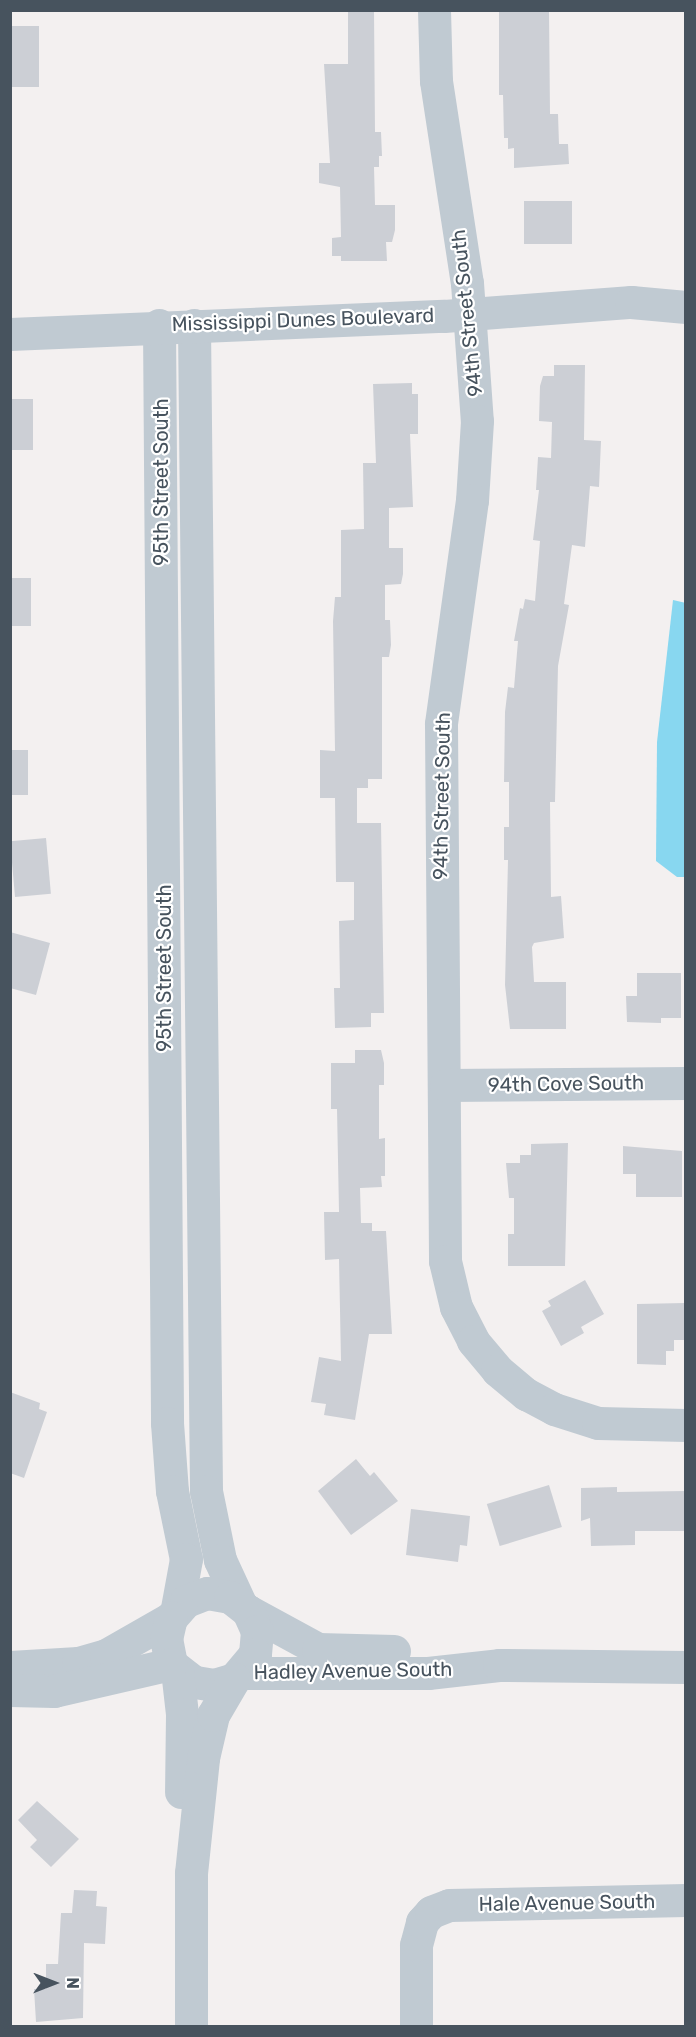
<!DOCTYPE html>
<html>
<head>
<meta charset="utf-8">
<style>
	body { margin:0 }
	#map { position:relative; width:696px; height:2037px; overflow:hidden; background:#f3f0f0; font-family:Rubik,sans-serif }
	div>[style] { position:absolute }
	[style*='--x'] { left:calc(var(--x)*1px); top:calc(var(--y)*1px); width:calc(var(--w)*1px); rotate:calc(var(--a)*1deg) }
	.water>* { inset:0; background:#88d7f0 }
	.building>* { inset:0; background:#cccfd5; transform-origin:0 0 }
	.minor>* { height:33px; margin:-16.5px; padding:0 16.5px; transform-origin:16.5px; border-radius:16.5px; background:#c0cad2 }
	span { translate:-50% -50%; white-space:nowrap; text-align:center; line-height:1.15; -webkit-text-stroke:4.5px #fff; paint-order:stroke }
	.street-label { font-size:20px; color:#47535e }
	.frame { position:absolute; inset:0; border:12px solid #47535e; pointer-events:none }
	.north { position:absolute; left:24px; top:1953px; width:60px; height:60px; -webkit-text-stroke:4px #fff; paint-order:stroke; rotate:90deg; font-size:16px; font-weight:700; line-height:24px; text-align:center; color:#47535e }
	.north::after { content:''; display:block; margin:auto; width:21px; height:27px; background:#47535e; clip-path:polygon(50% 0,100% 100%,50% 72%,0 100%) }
</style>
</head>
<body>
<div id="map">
	<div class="water">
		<i style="clip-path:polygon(673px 600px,686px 603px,685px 877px,677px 877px,656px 861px,657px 742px)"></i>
	</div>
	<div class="building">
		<i style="clip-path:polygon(348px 10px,374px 10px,375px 132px,381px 132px,382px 156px,379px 156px,379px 167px,374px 167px,375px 205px,395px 205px,395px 230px,392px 242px,386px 242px,387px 261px,341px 261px,341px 256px,332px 256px,332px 238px,341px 237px,340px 187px,319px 183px,319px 163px,330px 163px,324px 64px,348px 64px)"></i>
		<i style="clip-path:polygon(499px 10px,549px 10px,550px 114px,558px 114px,559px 144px,568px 144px,569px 164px,514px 168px,514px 148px,508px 149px,508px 138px,504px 138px,503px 95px,499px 95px)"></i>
		<i style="left:10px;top:26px;width:29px;height:61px"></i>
		<i style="left:572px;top:201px;width:43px;height:48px;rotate:90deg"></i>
		<i style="clip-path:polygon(554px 365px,585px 365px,584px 440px,601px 441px,599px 487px,590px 486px,585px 547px,572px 545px,564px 604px,569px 605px,558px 666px,555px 802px,550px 802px,551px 897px,561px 896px,564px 938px,534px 943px,532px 947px,534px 982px,566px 982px,566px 1029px,510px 1029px,505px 985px,508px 860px,504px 860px,504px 827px,509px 827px,509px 782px,504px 782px,505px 712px,508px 687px,514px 688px,518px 641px,514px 641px,520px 608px,523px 609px,525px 599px,535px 601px,540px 541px,533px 540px,539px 490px,536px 490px,538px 457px,551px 458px,552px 422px,539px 421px,540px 386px,543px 376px,554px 376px)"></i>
		<i style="clip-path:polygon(412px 383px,412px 394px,418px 394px,418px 434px,410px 434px,413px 507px,389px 508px,389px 548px,403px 548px,403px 574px,401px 584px,385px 585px,385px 620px,390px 620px,391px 645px,389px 657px,382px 657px,382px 779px,368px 779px,368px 788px,357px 788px,357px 823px,381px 823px,384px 1013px,371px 1013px,371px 1027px,335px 1028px,334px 988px,340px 988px,339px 921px,354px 920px,354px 882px,336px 882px,335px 798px,320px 798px,320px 750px,335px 751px,333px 621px,335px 597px,341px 597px,341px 530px,364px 529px,363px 463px,376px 463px,373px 384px)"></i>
		<i style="left:10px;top:399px;width:23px;height:51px"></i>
		<i style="left:10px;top:578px;width:21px;height:48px"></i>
		<i style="left:10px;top:750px;width:18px;height:45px"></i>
		<i style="left:46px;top:838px;width:56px;height:36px;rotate:85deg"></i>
		<i style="clip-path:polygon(10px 932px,50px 943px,36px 995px,10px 988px)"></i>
		<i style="clip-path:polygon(637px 973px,681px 973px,681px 1018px,661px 1018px,661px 1023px,627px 1022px,626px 996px,637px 996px)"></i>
		<i style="clip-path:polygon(355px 1050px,381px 1050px,384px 1063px,384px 1085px,379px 1085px,379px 1139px,385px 1138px,385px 1176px,381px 1176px,382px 1187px,360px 1188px,361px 1223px,372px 1223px,372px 1231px,386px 1231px,392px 1334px,369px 1334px,355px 1420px,324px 1415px,326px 1404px,311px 1402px,319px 1357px,341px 1361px,339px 1259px,325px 1260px,324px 1212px,339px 1212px,337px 1109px,331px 1109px,331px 1063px,355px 1063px)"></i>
		<i style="clip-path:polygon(568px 1143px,565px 1266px,508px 1266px,508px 1234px,514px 1234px,514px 1198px,509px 1198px,506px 1163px,520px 1163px,520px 1155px,531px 1155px,531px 1144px)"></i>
		<i style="clip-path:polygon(623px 1146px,682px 1151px,682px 1197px,636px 1197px,636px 1174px,623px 1174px)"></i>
		<i style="clip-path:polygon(585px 1280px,604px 1314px,581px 1327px,584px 1333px,561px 1346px,542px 1311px,551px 1306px,548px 1301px)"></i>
		<i style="clip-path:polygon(685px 1303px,685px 1340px,674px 1340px,674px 1351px,666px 1351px,666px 1365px,637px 1364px,637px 1304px)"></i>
		<i style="clip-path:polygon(10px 1392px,40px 1403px,39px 1409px,47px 1412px,24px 1478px,10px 1473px)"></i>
		<i style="clip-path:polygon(356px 1459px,370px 1476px,374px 1472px,398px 1501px,351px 1535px,318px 1491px)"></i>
		<i style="left:549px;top:1485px;width:44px;height:65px;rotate:73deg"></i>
		<i style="clip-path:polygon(617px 1487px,617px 1492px,686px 1491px,686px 1531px,635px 1531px,635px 1545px,591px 1546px,590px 1518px,581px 1521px,581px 1488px)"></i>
		<i style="clip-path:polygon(411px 1509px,470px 1516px,467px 1546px,460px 1545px,458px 1562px,406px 1555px)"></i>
		<i style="clip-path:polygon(37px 1801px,79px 1839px,51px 1867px,30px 1847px,37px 1840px,18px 1820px)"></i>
		<i style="clip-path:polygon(74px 1890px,97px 1891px,96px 1906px,107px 1907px,105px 1944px,84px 1943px,83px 2018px,36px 2022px,34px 1989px,46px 1989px,46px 1964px,58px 1964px,61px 1913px,72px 1913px)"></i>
	</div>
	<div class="minor">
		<i style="--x:434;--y:10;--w:71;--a:88.4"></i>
		<i style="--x:436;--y:81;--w:204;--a:81.3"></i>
		<i style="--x:467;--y:283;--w:138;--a:85.9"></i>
		<i style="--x:477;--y:421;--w:79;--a:93.6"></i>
		<i style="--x:472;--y:500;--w:226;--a:97.9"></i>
		<i style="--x:441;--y:724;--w:537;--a:89.57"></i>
		<i style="--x:445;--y:1261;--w:47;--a:76.6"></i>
		<i style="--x:456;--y:1307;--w:38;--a:63"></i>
		<i style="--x:473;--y:1341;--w:38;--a:50"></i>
		<i style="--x:497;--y:1370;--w:38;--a:40"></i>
		<i style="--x:526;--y:1394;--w:32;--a:28"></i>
		<i style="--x:554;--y:1409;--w:46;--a:17.7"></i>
		<i style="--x:598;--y:1423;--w:88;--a:1.3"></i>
		<i style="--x:159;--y:325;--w:1098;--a:89.58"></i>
		<i style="--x:167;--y:1423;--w:68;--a:85.8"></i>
		<i style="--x:172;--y:1491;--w:69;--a:78.4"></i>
		<i style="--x:186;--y:1559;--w:50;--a:100.4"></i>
		<i style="--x:194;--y:325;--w:1166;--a:89.41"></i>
		<i style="--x:206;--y:1491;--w:70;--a:78.5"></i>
		<i style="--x:220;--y:1560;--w:47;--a:65.1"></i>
		<i style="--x:10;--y:334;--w:434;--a:-2.4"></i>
		<i style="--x:444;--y:316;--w:188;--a:-4.3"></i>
		<i style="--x:631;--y:302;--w:55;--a:5.2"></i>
		<i style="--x:446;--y:1085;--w:240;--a:-0.5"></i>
		<i style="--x:248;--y:1611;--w:80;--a:28.5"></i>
		<i style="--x:318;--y:1649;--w:76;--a:1.5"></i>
		<i style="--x:10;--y:1667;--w:68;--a:-3.4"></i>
		<i style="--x:78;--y:1663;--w:29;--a:-16"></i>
		<i style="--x:106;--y:1655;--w:75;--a:-29.6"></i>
		<i style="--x:171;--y:1618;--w:23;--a:-49"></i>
		<i style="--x:186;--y:1601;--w:22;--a:-21"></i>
		<i style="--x:207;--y:1593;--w:23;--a:10"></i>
		<i style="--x:230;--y:1597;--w:23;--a:38"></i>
		<i style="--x:248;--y:1611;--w:22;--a:66"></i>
		<i style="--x:257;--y:1631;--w:23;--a:95"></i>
		<i style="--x:255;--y:1654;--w:33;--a:130"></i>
		<i style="--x:234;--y:1679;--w:21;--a:163"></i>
		<i style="--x:214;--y:1685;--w:20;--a:-171"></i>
		<i style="--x:194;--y:1682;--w:29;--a:-142"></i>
		<i style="--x:171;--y:1664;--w:25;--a:-101"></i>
		<i style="--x:166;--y:1639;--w:22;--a:-77"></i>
		<i style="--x:177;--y:1670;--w:44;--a:83.5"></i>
		<i style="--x:182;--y:1714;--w:78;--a:90.7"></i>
		<i style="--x:242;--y:1673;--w:186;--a:0"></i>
		<i style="--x:428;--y:1673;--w:71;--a:-6.4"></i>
		<i style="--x:499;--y:1665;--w:187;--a:0.6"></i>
		<i style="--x:10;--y:1690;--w:44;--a:1.3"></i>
		<i style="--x:54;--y:1691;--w:120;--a:-13"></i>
		<i style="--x:191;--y:2026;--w:153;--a:-90"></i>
		<i style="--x:191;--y:1873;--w:116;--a:-84"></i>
		<i style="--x:203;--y:1758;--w:44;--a:-76.9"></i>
		<i style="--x:213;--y:1715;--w:42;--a:-59.7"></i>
		<i style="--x:416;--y:2026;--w:81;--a:-90"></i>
		<i style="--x:416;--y:1945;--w:24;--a:-75"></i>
		<i style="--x:422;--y:1922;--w:13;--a:-48"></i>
		<i style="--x:431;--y:1912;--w:19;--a:-21"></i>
		<i style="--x:449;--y:1905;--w:237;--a:-1.2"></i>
	</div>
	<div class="street-label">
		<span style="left:467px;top:313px;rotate:-96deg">94th Street South</span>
		<span style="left:303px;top:320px;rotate:-2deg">Mississippi Dunes Boulevard</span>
		<span style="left:161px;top:482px;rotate:-90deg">95th Street South</span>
		<span style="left:442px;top:796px;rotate:-89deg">94th Street South</span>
		<span style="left:164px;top:968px;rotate:-90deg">95th Street South</span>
		<span style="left:566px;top:1084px;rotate:-1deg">94th Cove South</span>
		<span style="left:353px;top:1671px;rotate:-1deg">Hadley Avenue South</span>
		<span style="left:567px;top:1903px;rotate:-1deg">Hale Avenue South</span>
	</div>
	<div class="frame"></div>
	<div class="north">N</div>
</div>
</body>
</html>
